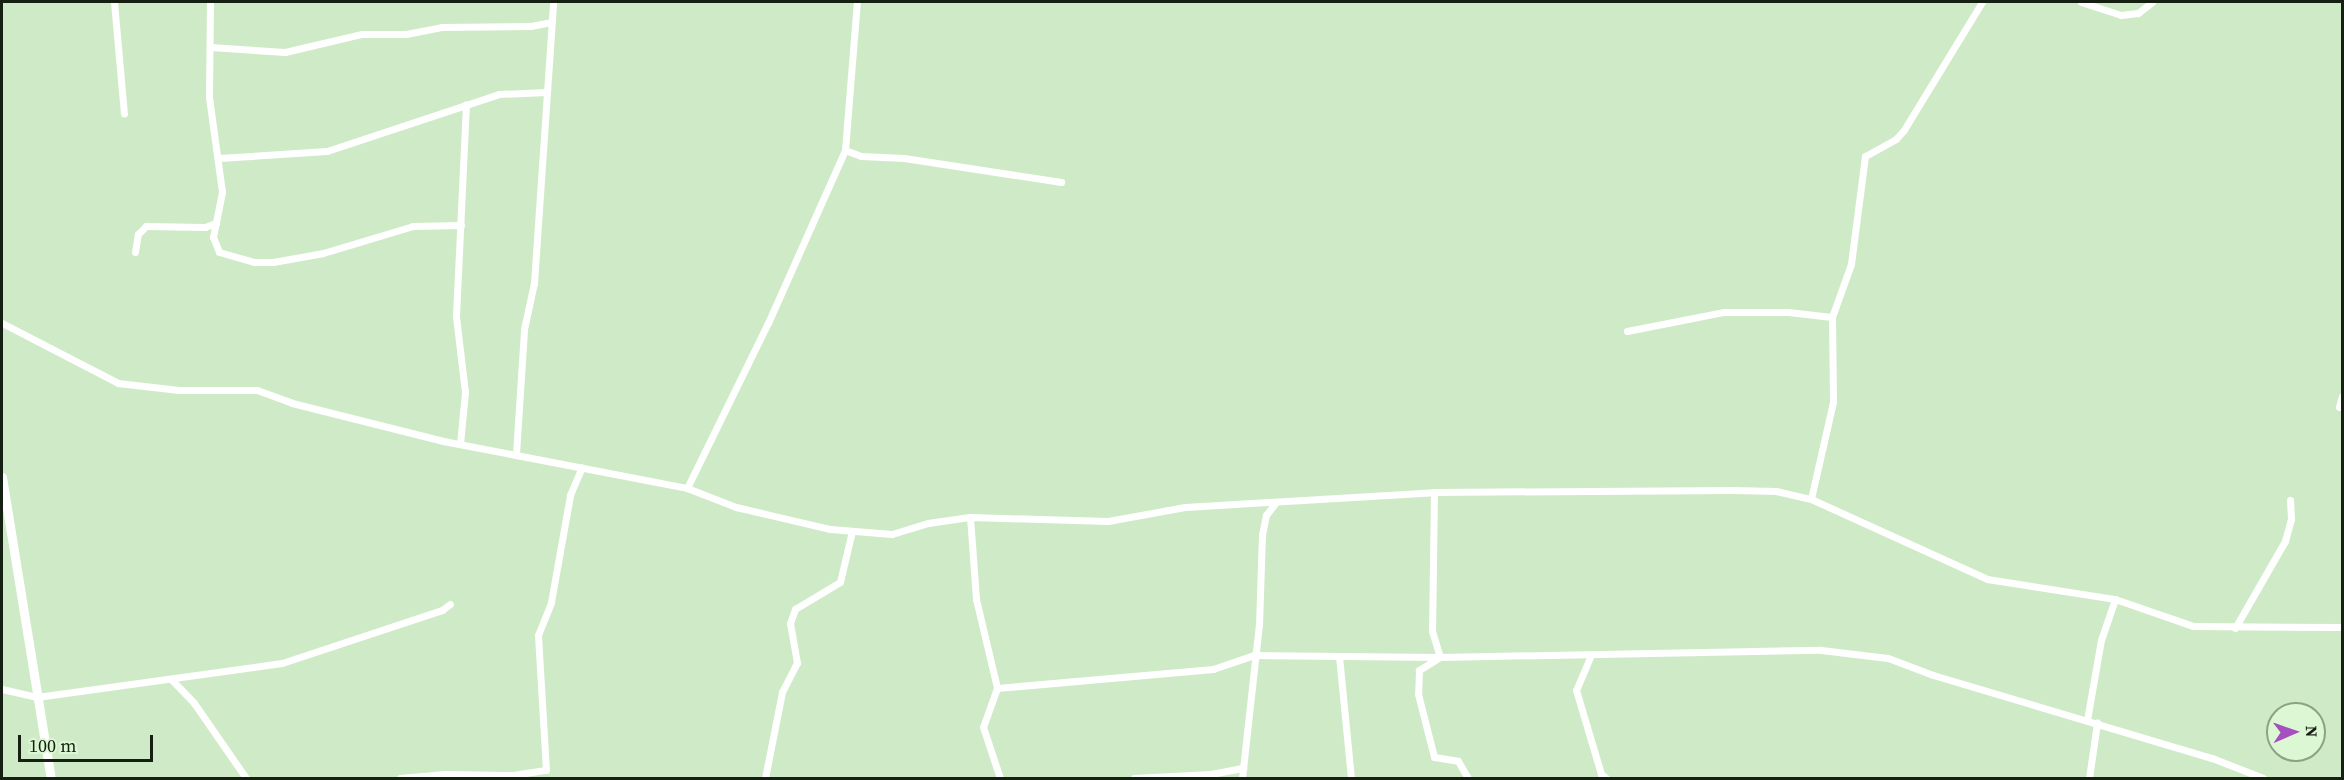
<!DOCTYPE html>
<html>
<head>
<meta charset="utf-8">
<style>
	body { margin:0 }
	#map { position:relative; width:2344px; height:780px; overflow:hidden; background:#cfeac6; font-family:"Source Serif 4",serif }
	div>[style] { position:absolute }
	[style*='--x'] { left:calc(var(--x)*1px); top:calc(var(--y)*1px); width:calc(var(--w)*1px); rotate:calc(var(--a)*1deg) }
	.minor>* { height:7px; margin:-3.5px; padding:0 3.5px; transform-origin:3.5px; border-radius:3.5px; background:#fff }
	.tertiary>* { height:9px; margin:-4.5px; padding:0 4.5px; transform-origin:4.5px; border-radius:4.5px; background:#fff }
	span { translate:-50% -50%; white-space:nowrap; text-align:center; line-height:1.15; -webkit-text-stroke:5px #dcf7d3; paint-order:stroke }
	.frame { position:absolute; inset:0; border:3px solid #151f12; pointer-events:none }
	.north { position:absolute; left:2266px; top:702px; width:60px; height:60px; box-sizing:border-box; background:#dcf7d3; border:2px solid #8ca186; border-radius:50%; rotate:88deg; font-size:16px; font-weight:700; line-height:24px; text-align:center; color:#151f12 }
	.north::after { content:''; display:block; margin:auto; width:21px; height:27px; background:#a550be; clip-path:polygon(50% 0,100% 100%,50% 72%,0 100%) }
	.scale { position:absolute; left:18px; top:735px; width:135px; height:27px; box-sizing:border-box; border:3px solid #151f12; border-top:0; padding-left:8px; font-size:18px; line-height:21px; white-space:nowrap; color:#151f12; -webkit-text-stroke:4px #dcf7d3; paint-order:stroke }
</style>
</head>
<body>
<div id="map">
	<div class="minor">
		<i style="--x:114;--y:2;--w:112;--a:84.9"></i>
		<i style="--x:210;--y:2;--w:95;--a:90.6"></i>
		<i style="--x:209;--y:97;--w:96;--a:82.2"></i>
		<i style="--x:222;--y:192;--w:46;--a:101.3"></i>
		<i style="--x:213;--y:237;--w:16;--a:68"></i>
		<i style="--x:219;--y:252;--w:36;--a:16"></i>
		<i style="--x:254;--y:262;--w:19;--a:0"></i>
		<i style="--x:273;--y:262;--w:51;--a:-10.2"></i>
		<i style="--x:323;--y:253;--w:94;--a:-16.7"></i>
		<i style="--x:413;--y:226;--w:48;--a:-1.2"></i>
		<i style="--x:1982;--y:2;--w:150;--a:121.4"></i>
		<i style="--x:1904;--y:130;--w:12;--a:132"></i>
		<i style="--x:1896;--y:139;--w:35;--a:151"></i>
		<i style="--x:1865;--y:156;--w:109;--a:97.4"></i>
		<i style="--x:1851;--y:264;--w:56;--a:109.7"></i>
		<i style="--x:1832;--y:317;--w:85;--a:89.3"></i>
		<i style="--x:1833;--y:402;--w:99;--a:102.8"></i>
		<i style="--x:1811;--y:499;--w:193;--a:24.4"></i>
		<i style="--x:1987;--y:579;--w:130;--a:8.9"></i>
		<i style="--x:2115;--y:599;--w:83;--a:19.1"></i>
		<i style="--x:2193;--y:626;--w:149;--a:0.4"></i>
		<i style="--x:2081;--y:2;--w:42;--a:18"></i>
		<i style="--x:2121;--y:15;--w:17;--a:-7"></i>
		<i style="--x:2138;--y:13;--w:18;--a:-38"></i>
		<i style="--x:210;--y:47;--w:75;--a:3.8"></i>
		<i style="--x:285;--y:52;--w:79;--a:-13.2"></i>
		<i style="--x:362;--y:34;--w:44;--a:0"></i>
		<i style="--x:406;--y:34;--w:36;--a:-11"></i>
		<i style="--x:441;--y:27;--w:90;--a:-0.6"></i>
		<i style="--x:531;--y:26;--w:20;--a:-11"></i>
		<i style="--x:845;--y:150;--w:17;--a:21"></i>
		<i style="--x:861;--y:156;--w:43;--a:2.7"></i>
		<i style="--x:904;--y:158;--w:159;--a:8.7"></i>
		<i style="--x:219;--y:158;--w:108;--a:-3.7"></i>
		<i style="--x:327;--y:151;--w:181;--a:-18.3"></i>
		<i style="--x:499;--y:94;--w:47;--a:-2.4"></i>
		<i style="--x:135;--y:252;--w:18;--a:-81"></i>
		<i style="--x:138;--y:234;--w:11;--a:-45"></i>
		<i style="--x:146;--y:226;--w:59;--a:1"></i>
		<i style="--x:205;--y:227;--w:12;--a:-20"></i>
		<i style="--x:2;--y:323;--w:131;--a:27.3"></i>
		<i style="--x:118;--y:383;--w:61;--a:6.5"></i>
		<i style="--x:179;--y:390;--w:78;--a:0"></i>
		<i style="--x:257;--y:390;--w:37;--a:20"></i>
		<i style="--x:292;--y:403;--w:156;--a:14.1"></i>
		<i style="--x:443;--y:441;--w:248;--a:10.9"></i>
		<i style="--x:687;--y:488;--w:53;--a:21.2"></i>
		<i style="--x:736;--y:507;--w:97;--a:13.2"></i>
		<i style="--x:830;--y:529;--w:62;--a:4.6"></i>
		<i style="--x:892;--y:534;--w:38;--a:-17"></i>
		<i style="--x:928;--y:523;--w:42;--a:-8.1"></i>
		<i style="--x:970;--y:517;--w:138;--a:1.7"></i>
		<i style="--x:1108;--y:521;--w:78;--a:-10.3"></i>
		<i style="--x:1185;--y:507;--w:249;--a:-3.4"></i>
		<i style="--x:1434;--y:492;--w:299;--a:-0.4"></i>
		<i style="--x:1733;--y:490;--w:43;--a:1.3"></i>
		<i style="--x:1776;--y:491;--w:36;--a:13"></i>
		<i style="--x:1627;--y:331;--w:99;--a:-11.1"></i>
		<i style="--x:1724;--y:312;--w:64;--a:0"></i>
		<i style="--x:1788;--y:312;--w:44;--a:6.5"></i>
		<i style="--x:2339;--y:407;--w:11;--a:-75"></i>
		<i style="--x:460;--y:444;--w:52;--a:-84.5"></i>
		<i style="--x:465;--y:392;--w:77;--a:-96.8"></i>
		<i style="--x:456;--y:316;--w:212;--a:-87.3"></i>
		<i style="--x:516;--y:454;--w:125;--a:-86.3"></i>
		<i style="--x:524;--y:329;--w:47;--a:-77.7"></i>
		<i style="--x:534;--y:283;--w:282;--a:-86.1"></i>
		<i style="--x:687;--y:488;--w:184;--a:-63.9"></i>
		<i style="--x:768;--y:323;--w:189;--a:-66"></i>
		<i style="--x:845;--y:150;--w:148;--a:-85.4"></i>
		<i style="--x:1434;--y:492;--w:139;--a:90.8"></i>
		<i style="--x:1432;--y:631;--w:27;--a:73"></i>
		<i style="--x:1440;--y:657;--w:25;--a:148"></i>
		<i style="--x:1419;--y:670;--w:24;--a:92"></i>
		<i style="--x:1418;--y:694;--w:65;--a:75.7"></i>
		<i style="--x:1434;--y:757;--w:24;--a:9"></i>
		<i style="--x:1458;--y:761;--w:20;--a:60"></i>
		<i style="--x:970;--y:517;--w:82;--a:85.8"></i>
		<i style="--x:976;--y:599;--w:91;--a:76.7"></i>
		<i style="--x:997;--y:688;--w:217;--a:-5"></i>
		<i style="--x:1213;--y:669;--w:43;--a:-18.9"></i>
		<i style="--x:1254;--y:655;--w:186;--a:0.6"></i>
		<i style="--x:1440;--y:657;--w:381;--a:-1.1"></i>
		<i style="--x:1821;--y:650;--w:67;--a:6.8"></i>
		<i style="--x:1888;--y:658;--w:48;--a:20.7"></i>
		<i style="--x:1933;--y:675;--w:291;--a:16.6"></i>
		<i style="--x:2212;--y:758;--w:55;--a:21.4"></i>
		<i style="--x:2235;--y:628;--w:100;--a:-60.1"></i>
		<i style="--x:2285;--y:541;--w:23;--a:-75"></i>
		<i style="--x:2291;--y:519;--w:19;--a:-93"></i>
		<i style="--x:1591;--y:655;--w:38;--a:113"></i>
		<i style="--x:1576;--y:690;--w:88;--a:73.4"></i>
		<i style="--x:1601;--y:774;--w:6;--a:39"></i>
		<i style="--x:1339;--y:656;--w:123;--a:84.4"></i>
		<i style="--x:171;--y:679;--w:33;--a:46"></i>
		<i style="--x:194;--y:703;--w:91;--a:55.3"></i>
		<i style="--x:997;--y:688;--w:41;--a:109.7"></i>
		<i style="--x:983;--y:727;--w:54;--a:71.6"></i>
		<i style="--x:2;--y:689;--w:36;--a:13"></i>
		<i style="--x:37;--y:697;--w:247;--a:-7.9"></i>
		<i style="--x:282;--y:663;--w:169;--a:-18.3"></i>
		<i style="--x:442;--y:610;--w:10;--a:-37"></i>
		<i style="--x:2087;--y:720;--w:81;--a:-80.1"></i>
		<i style="--x:2101;--y:640;--w:43;--a:-71.1"></i>
		<i style="--x:400;--y:778;--w:45;--a:-5.1"></i>
		<i style="--x:445;--y:774;--w:68;--a:0.8"></i>
		<i style="--x:513;--y:775;--w:33;--a:-9"></i>
		<i style="--x:546;--y:770;--w:135;--a:-93.4"></i>
		<i style="--x:538;--y:635;--w:35;--a:-68"></i>
		<i style="--x:551;--y:602;--w:109;--a:-79.9"></i>
		<i style="--x:570;--y:495;--w:30;--a:-67"></i>
		<i style="--x:765;--y:778;--w:88;--a:-78.8"></i>
		<i style="--x:782;--y:692;--w:33;--a:-63"></i>
		<i style="--x:797;--y:663;--w:41;--a:-99.9"></i>
		<i style="--x:790;--y:623;--w:15;--a:-70"></i>
		<i style="--x:795;--y:609;--w:52;--a:-31"></i>
		<i style="--x:840;--y:582;--w:52;--a:-76.8"></i>
		<i style="--x:1134;--y:778;--w:77;--a:-3"></i>
		<i style="--x:1211;--y:774;--w:33;--a:-11"></i>
		<i style="--x:1242;--y:778;--w:154;--a:-83.7"></i>
		<i style="--x:1259;--y:625;--w:90;--a:-88.1"></i>
		<i style="--x:1262;--y:535;--w:20;--a:-79"></i>
		<i style="--x:1266;--y:515;--w:16;--a:-52"></i>
		<i style="--x:2089;--y:778;--w:56;--a:-81.7"></i>
	</div>
	<div class="tertiary">
		<i style="--x:2;--y:477;--w:305;--a:80.8"></i>
	</div>
	<div class="frame"></div>
	<div class="north">N</div>
	<div class="scale">100 m</div>
</div>
</body>
</html>
